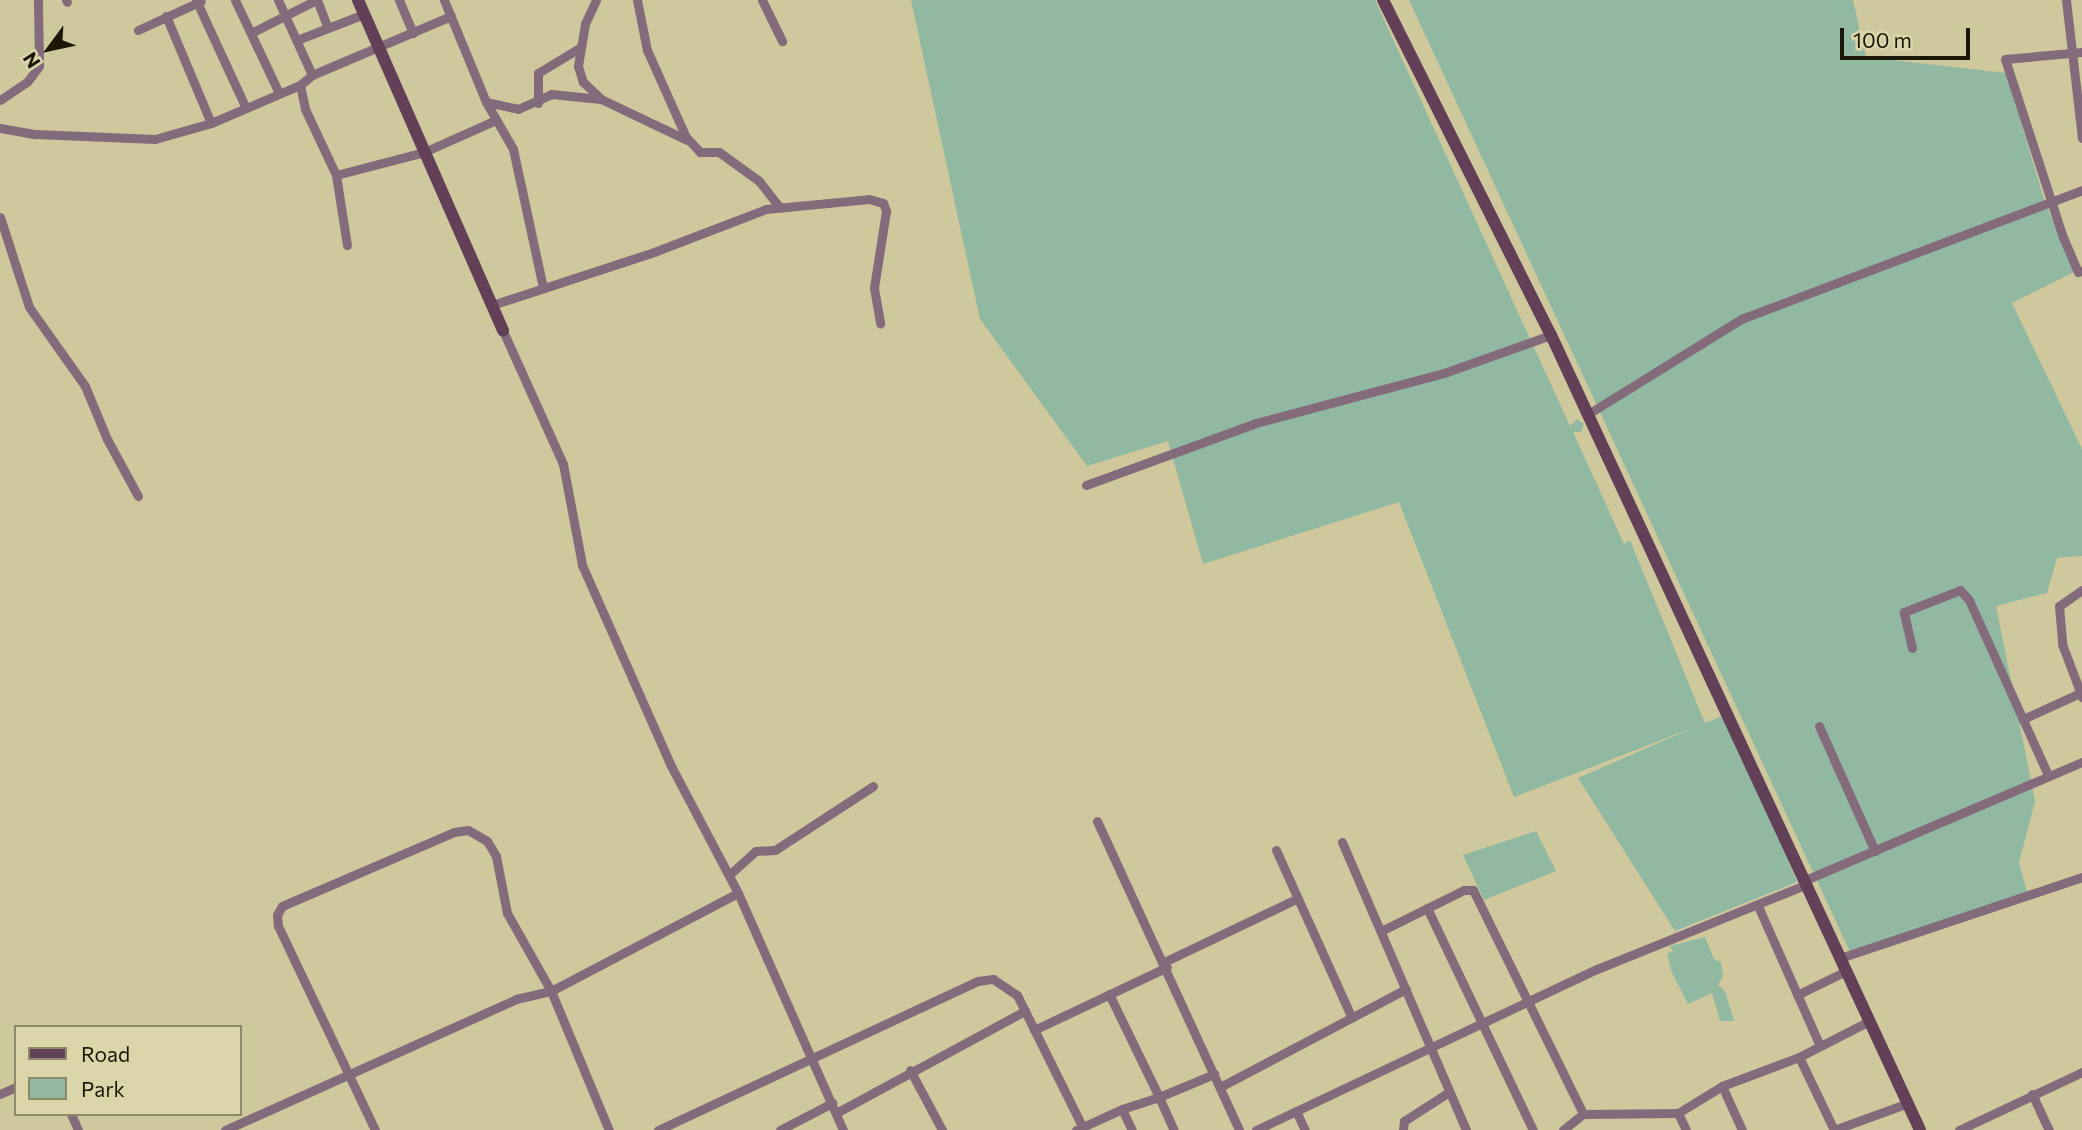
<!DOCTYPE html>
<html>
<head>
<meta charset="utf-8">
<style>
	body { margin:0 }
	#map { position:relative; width:2082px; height:1130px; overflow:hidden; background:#cfc89d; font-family:Commissioner,sans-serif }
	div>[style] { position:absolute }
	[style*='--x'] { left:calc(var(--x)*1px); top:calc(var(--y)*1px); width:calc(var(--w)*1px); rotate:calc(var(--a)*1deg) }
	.green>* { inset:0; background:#91b9a2 }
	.street>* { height:9px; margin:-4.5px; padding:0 4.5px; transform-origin:4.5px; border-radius:4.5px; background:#846b7b }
	.secondary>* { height:12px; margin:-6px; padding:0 6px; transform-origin:6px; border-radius:6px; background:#624057 }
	span { translate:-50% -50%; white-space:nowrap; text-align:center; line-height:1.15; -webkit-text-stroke:5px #dcd5aa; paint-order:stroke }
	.legend { position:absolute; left:14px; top:1025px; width:228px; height:91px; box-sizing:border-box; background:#dcd5aa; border:2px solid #8e8969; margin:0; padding:9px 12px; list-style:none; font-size:21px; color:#1a1707 }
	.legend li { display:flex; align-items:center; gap:14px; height:35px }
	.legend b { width:35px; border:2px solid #8e8969 }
	.north { position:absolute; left:14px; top:14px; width:70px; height:70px; -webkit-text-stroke:5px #dcd5aa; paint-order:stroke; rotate:237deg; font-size:19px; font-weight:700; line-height:28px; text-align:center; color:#1a1707 }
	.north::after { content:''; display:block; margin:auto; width:24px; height:32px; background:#1a1707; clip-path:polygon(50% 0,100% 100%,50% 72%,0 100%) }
	.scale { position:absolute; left:1840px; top:28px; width:130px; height:32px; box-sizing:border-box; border:4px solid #1a1707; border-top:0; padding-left:9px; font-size:21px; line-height:24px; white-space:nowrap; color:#1a1707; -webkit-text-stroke:5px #dcd5aa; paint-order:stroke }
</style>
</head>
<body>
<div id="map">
	<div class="green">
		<i style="clip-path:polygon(911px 0,1375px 0,1570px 426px,1577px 419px,1584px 424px,1581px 432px,1573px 432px,1624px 544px,1630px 540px,1705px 723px,1727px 714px,1797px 882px,1675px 931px,1578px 778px,1695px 727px,1514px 797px,1399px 502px,1203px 564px,1168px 441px,1087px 466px,980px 319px)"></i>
		<i style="clip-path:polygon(1409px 0,1853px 0,1866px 57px,2006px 73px,2044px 199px,2074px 272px,2012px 303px,2082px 449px,2082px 556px,2057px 558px,2047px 593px,1996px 606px,2035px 801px,2019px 863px,2028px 895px,1851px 954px)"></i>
		<i style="clip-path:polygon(1536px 831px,1556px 871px,1484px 900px,1463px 855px)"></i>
		<i style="clip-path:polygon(1705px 937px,1714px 959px,1721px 962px,1723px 976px,1718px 985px,1725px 991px,1734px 1021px,1720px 1021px,1712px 993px,1688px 1004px,1672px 973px,1667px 953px,1673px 952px,1670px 946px)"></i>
	</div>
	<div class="street">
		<i style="--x:66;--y:0;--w:2;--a:63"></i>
		<i style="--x:196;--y:0;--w:119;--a:65.2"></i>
		<i style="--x:235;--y:0;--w:103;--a:64.7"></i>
		<i style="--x:278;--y:0;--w:82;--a:65.6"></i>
		<i style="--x:312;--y:75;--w:151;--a:-23"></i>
		<i style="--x:317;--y:0;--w:30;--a:69"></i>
		<i style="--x:399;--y:0;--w:36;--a:67"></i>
		<i style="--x:444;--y:0;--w:110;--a:67.6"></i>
		<i style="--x:486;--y:102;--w:54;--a:60.1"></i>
		<i style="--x:513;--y:149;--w:142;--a:77.8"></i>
		<i style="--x:596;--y:0;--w:26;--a:115"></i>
		<i style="--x:585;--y:24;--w:43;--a:99.5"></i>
		<i style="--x:578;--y:66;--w:17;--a:73"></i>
		<i style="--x:583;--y:82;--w:25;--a:43"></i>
		<i style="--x:601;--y:99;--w:95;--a:25.5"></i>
		<i style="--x:637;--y:0;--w:51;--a:78.7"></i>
		<i style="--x:647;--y:50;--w:95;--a:65.9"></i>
		<i style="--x:686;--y:137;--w:21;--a:47"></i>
		<i style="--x:700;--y:152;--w:19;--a:0"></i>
		<i style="--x:719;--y:152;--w:49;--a:35.9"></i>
		<i style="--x:759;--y:181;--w:33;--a:52"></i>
		<i style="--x:762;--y:0;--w:46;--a:64"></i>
		<i style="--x:2066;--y:0;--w:139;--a:83.4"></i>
		<i style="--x:166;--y:16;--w:116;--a:67.2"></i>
		<i style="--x:138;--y:30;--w:69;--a:-24.7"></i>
		<i style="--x:251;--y:33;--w:73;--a:-26.9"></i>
		<i style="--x:297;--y:40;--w:72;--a:-21.2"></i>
		<i style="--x:2082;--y:52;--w:77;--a:174.8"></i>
		<i style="--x:2005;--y:59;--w:187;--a:72"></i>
		<i style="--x:2063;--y:237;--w:38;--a:67"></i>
		<i style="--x:2078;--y:272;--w:4;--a:-14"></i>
		<i style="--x:312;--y:75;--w:16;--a:140"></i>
		<i style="--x:300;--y:85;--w:25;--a:78"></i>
		<i style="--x:305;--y:109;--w:73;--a:64.8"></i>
		<i style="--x:336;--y:175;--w:91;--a:-14.6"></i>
		<i style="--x:424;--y:152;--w:79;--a:-24"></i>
		<i style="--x:0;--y:100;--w:32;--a:-34"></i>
		<i style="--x:27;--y:82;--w:20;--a:-53"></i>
		<i style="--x:39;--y:66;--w:66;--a:-90.9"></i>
		<i style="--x:486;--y:102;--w:33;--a:12"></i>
		<i style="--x:518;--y:109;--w:36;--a:-24"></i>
		<i style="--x:551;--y:94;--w:50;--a:5.7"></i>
		<i style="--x:538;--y:103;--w:30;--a:-90"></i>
		<i style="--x:538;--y:73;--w:50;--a:-31.2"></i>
		<i style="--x:0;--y:128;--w:36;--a:10"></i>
		<i style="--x:35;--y:134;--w:120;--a:2.4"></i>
		<i style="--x:155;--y:139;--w:58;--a:-15.9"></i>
		<i style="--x:211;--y:123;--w:97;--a:-23.1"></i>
		<i style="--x:336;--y:175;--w:71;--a:81.1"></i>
		<i style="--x:0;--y:217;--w:95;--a:72.1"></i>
		<i style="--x:29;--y:307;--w:97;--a:54.7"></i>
		<i style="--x:85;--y:386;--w:57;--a:67.5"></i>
		<i style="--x:107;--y:439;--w:65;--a:61.5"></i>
		<i style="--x:492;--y:305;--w:170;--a:-18.1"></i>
		<i style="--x:654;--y:252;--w:120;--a:-21"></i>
		<i style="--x:766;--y:209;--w:103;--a:-5.5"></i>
		<i style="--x:869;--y:199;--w:15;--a:16"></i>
		<i style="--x:883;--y:203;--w:9;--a:69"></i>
		<i style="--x:886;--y:211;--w:78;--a:98.9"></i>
		<i style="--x:874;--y:288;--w:36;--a:80"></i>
		<i style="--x:503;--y:331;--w:146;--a:65.7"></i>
		<i style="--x:563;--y:464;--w:103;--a:79.3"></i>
		<i style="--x:582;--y:565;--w:218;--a:66.1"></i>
		<i style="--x:670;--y:764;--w:146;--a:62.2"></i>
		<i style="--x:738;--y:893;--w:259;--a:66.1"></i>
		<i style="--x:1588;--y:414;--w:180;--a:-31.8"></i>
		<i style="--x:1741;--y:319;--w:365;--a:-20.7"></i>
		<i style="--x:1086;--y:485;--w:181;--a:-20"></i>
		<i style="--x:1256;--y:423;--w:195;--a:-14.9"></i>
		<i style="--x:1444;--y:373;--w:114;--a:-19.6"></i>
		<i style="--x:2082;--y:590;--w:28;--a:145"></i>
		<i style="--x:2059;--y:606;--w:38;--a:85"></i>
		<i style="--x:2062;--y:644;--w:57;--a:69.3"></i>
		<i style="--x:1912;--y:648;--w:37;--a:-103"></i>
		<i style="--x:1904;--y:612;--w:60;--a:-21.4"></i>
		<i style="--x:1960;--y:590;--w:13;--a:48"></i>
		<i style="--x:1969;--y:600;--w:192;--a:65.7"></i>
		<i style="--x:2023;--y:719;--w:63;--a:-24.5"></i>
		<i style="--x:1819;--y:726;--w:137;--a:65.9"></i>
		<i style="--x:1097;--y:821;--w:340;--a:65.3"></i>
		<i style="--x:1342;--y:842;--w:314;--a:66.7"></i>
		<i style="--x:1276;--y:850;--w:184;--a:65.7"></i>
		<i style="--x:729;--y:875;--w:36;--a:-42"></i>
		<i style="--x:756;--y:851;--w:19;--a:-3"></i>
		<i style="--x:775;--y:850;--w:117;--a:-33.1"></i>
		<i style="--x:1803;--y:881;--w:303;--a:-23.1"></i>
		<i style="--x:1758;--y:906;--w:153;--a:66.1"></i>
		<i style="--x:1427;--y:908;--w:246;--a:64.5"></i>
		<i style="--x:1381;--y:931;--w:93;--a:-26.3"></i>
		<i style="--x:1464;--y:890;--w:9;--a:0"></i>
		<i style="--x:1473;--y:890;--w:250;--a:63.8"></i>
		<i style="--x:1840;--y:958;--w:255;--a:-18.5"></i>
		<i style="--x:1164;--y:962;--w:148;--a:-25.5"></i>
		<i style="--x:1109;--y:994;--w:114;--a:64.1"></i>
		<i style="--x:1159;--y:1097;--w:60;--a:-22.7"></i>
		<i style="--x:1797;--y:995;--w:55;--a:-26.1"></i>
		<i style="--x:1034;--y:1030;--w:147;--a:-25.3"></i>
		<i style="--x:1799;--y:1057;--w:81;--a:64.4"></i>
		<i style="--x:1834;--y:1130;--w:79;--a:-20"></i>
		<i style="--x:910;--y:1070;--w:68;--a:61.9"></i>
		<i style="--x:1722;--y:1086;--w:48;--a:65.6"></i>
		<i style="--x:1220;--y:1087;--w:210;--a:-27.8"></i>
		<i style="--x:0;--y:1094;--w:17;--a:-24"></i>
		<i style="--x:2032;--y:1094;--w:40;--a:65"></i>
		<i style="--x:1122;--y:1109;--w:39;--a:-18"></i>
		<i style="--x:1159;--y:1097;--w:36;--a:66"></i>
		<i style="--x:1296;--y:1111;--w:21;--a:65"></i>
		<i style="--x:836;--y:1113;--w:215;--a:-28.4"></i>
		<i style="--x:1678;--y:1113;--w:19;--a:65"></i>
		<i style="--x:71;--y:1114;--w:17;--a:66"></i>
		<i style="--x:225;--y:1130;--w:319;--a:-24.2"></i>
		<i style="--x:516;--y:999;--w:36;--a:-13"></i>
		<i style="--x:551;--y:991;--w:211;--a:-27.7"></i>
		<i style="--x:375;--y:1130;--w:226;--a:-115.4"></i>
		<i style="--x:278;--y:926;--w:11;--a:-95"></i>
		<i style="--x:277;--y:915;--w:10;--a:-61"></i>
		<i style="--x:282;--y:906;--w:187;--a:-23.3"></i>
		<i style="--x:454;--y:832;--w:14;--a:-8"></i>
		<i style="--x:468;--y:830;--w:22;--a:30"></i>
		<i style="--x:487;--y:841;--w:17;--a:59"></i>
		<i style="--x:496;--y:856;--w:58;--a:79.1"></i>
		<i style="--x:507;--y:913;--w:90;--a:60.6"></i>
		<i style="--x:551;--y:991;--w:151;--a:67.4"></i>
		<i style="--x:658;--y:1130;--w:353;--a:-25"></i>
		<i style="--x:978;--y:981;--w:15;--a:-8"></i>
		<i style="--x:993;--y:979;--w:29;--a:34"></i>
		<i style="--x:1017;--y:995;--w:151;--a:63.6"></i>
		<i style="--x:780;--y:1130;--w:59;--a:-27.4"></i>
		<i style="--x:1076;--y:1130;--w:51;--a:-24.5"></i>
		<i style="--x:1122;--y:1109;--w:23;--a:65"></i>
		<i style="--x:1256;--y:1130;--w:377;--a:-25.3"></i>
		<i style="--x:1597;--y:969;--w:224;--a:-22"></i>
		<i style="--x:1403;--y:1130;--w:9;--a:-84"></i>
		<i style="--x:1404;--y:1121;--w:54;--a:-32.8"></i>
		<i style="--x:1563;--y:1130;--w:26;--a:-39"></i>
		<i style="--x:1583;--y:1114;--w:95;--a:-0.6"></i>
		<i style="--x:1678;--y:1113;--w:52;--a:-31.5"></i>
		<i style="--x:1722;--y:1086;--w:82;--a:-20.6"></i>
		<i style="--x:1799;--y:1057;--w:79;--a:-27.2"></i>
		<i style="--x:1959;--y:1130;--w:136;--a:-25.2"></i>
	</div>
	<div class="secondary">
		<i style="--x:358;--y:0;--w:361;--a:66.3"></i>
		<i style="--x:1383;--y:0;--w:375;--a:63.4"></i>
		<i style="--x:1551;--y:335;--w:876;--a:65.1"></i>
	</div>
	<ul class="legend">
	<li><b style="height:9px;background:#624057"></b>Road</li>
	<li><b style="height:19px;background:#91b9a2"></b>Park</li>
	</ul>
	<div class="north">N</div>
	<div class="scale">100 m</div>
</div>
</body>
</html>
